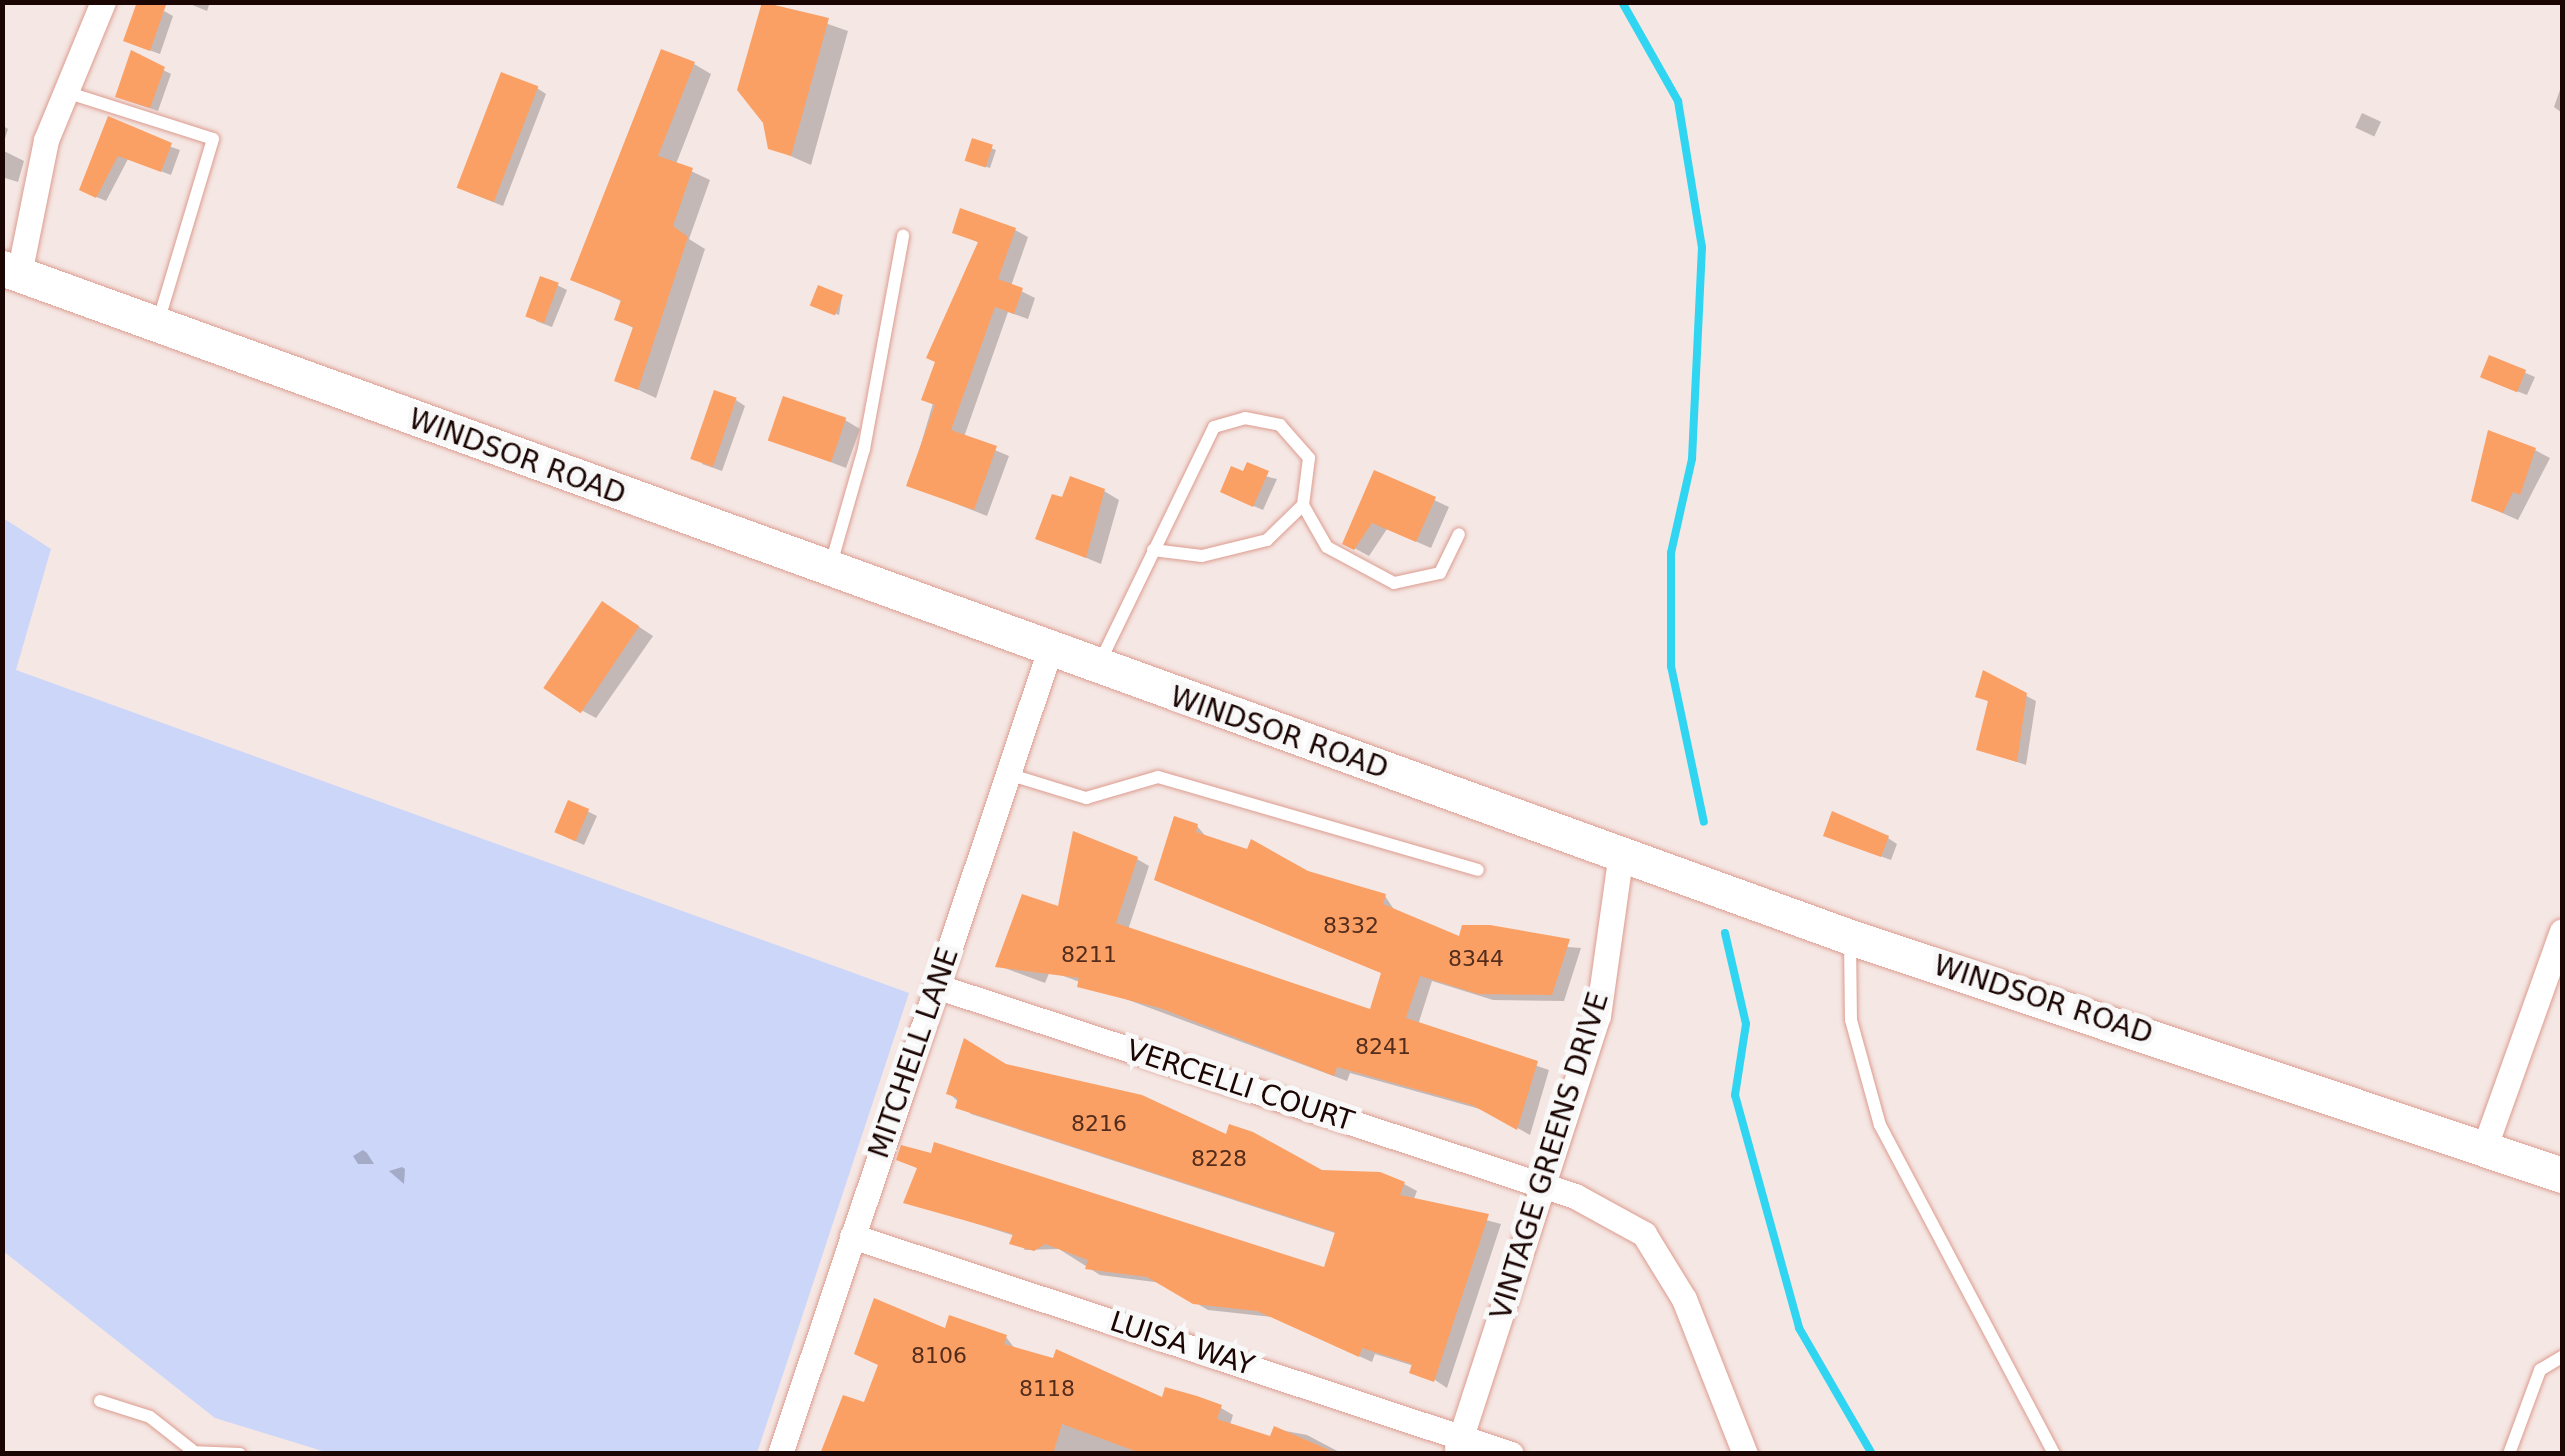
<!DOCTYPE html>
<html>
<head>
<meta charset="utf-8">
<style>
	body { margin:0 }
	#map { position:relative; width:2565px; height:1456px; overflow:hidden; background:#f5e7e4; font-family:"DejaVu Sans",sans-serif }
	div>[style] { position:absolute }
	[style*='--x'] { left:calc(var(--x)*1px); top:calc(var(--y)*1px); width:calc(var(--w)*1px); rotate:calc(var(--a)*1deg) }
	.green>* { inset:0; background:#ccd6f9 }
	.shadow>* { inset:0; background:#0003; transform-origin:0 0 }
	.stream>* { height:8px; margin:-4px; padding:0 4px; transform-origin:4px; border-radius:4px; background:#30d5f1 }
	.building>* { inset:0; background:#fba065; transform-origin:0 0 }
	.roads { filter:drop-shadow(0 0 2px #dc9c8f) drop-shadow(0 0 2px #dc9c8f) }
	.lane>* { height:12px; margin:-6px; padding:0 6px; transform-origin:6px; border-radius:6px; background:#fff }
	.street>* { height:25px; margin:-12.5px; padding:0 12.5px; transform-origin:12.5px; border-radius:12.5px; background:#fff }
	.secondary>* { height:35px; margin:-17.5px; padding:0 17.5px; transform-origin:17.5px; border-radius:17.5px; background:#fff }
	span { translate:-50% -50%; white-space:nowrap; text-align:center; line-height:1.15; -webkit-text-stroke:10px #f8f8f8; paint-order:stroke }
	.number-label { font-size:22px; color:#532c1c }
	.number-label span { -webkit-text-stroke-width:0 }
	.street-label { font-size:28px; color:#1b0603 }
	.frame { position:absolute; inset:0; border:5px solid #1b0603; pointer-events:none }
</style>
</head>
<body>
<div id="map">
	<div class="green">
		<i style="clip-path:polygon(3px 518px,51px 549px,16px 670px,909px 993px,757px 1453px,329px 1453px,215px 1418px,3px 1251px)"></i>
	</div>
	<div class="shadow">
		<i style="clip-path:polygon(185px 2px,210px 2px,207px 11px)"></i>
		<i style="clip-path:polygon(765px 2px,848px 31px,811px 165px,770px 147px,766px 122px,740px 90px)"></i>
		<i style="clip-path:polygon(164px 11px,173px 16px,160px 54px,135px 45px)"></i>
		<i style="clip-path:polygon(132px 54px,171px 74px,158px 111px,125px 100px)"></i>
		<i style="clip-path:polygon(694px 64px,711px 74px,676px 164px,710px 180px,689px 239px,705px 249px,656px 398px,617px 380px,635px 329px,617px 319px,623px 302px,573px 279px)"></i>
		<i style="clip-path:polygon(2561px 87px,2562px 88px,2562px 113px,2554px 107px)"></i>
		<i style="clip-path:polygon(537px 88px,546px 94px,503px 206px,468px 192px)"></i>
		<i style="left:2362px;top:113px;width:21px;height:16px;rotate:25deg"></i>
		<i style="clip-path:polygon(2px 125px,8px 129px,2px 148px)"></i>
		<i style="clip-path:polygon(108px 125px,180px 150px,171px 175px,128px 159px,106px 201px,92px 195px)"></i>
		<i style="clip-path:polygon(973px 141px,996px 150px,990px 168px,971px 162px)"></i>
		<i style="clip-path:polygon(2px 150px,24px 161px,18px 182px,2px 177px)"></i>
		<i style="clip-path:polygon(1015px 230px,1028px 237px,1011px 286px,1035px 298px,1028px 319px,1008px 312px,964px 437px,1009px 456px,987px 516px,909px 485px,980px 243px,955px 232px)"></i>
		<i style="clip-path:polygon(557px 285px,567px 290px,552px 327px,536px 321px)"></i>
		<i style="clip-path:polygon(842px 297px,839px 315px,817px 307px)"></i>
		<i style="clip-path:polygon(2491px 358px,2535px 377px,2527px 395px,2493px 382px)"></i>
		<i style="clip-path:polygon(736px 400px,745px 406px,722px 471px,702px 464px)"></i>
		<i style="clip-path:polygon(845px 420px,860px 429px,846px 468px,770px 439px)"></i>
		<i style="clip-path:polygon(2535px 450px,2550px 458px,2518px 520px,2473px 500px)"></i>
		<i style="clip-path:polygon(1233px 469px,1277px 479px,1263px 510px,1232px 497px)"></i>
		<i style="clip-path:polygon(1376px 473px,1449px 507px,1431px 548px,1387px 529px,1369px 556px,1345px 543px)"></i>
		<i style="clip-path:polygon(1104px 491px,1119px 500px,1101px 564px,1038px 538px,1064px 500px)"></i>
		<i style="clip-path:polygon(618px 613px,653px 636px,596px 718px,581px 710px)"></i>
		<i style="clip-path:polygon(1984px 673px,2036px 701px,2026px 765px,1979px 749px,1990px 702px,1978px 696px)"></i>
		<i style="clip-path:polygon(587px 811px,597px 816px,584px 845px,566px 837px)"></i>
		<i style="clip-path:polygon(1197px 826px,1208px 839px,1385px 896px,1395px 911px,1460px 939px,1581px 948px,1564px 1001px,1493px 1000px,1432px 981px,1418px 1025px,1549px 1070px,1530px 1135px,1487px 1111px,1350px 1073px,1347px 1081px,1050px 971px,1045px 983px,999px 966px,1137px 859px,1149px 866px,1128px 930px,1371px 1012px,1384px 974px,1157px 879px)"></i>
		<i style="clip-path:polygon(1888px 838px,1897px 844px,1891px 860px,1835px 840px)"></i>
		<i style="clip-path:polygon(1006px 1067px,1322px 1173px,1404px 1184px,1417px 1191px,1413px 1201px,1501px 1224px,1447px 1388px,1414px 1366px,1375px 1354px,1372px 1362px,1272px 1317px,1208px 1310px,1162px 1283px,1100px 1275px,1059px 1249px,1025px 1250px,1015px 1236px,906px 1201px,919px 1169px,899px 1159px,1326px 1270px,1338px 1234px,971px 1114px,949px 1093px)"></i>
		<i style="clip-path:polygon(363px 1150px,367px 1153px,374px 1164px,358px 1164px,353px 1156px)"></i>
		<i style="clip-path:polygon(405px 1169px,404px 1184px,389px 1171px,402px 1167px)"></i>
		<i style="clip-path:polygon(947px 1331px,1006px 1337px,1016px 1350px,1163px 1400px,1221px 1408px,1233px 1415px,1230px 1425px,1272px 1439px,1275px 1429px,1307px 1435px,1343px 1454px,823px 1454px)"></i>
	</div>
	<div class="stream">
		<i style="--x:1622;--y:2;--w:114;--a:60.5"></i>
		<i style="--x:1678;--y:101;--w:148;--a:80.7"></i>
		<i style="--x:1702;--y:247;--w:212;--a:92.7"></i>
		<i style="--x:1692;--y:459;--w:96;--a:102.6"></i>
		<i style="--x:1671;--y:553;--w:113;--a:90"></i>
		<i style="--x:1671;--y:666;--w:159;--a:78.1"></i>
		<i style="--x:1725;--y:933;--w:93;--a:77"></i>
		<i style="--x:1746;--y:1024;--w:72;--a:98.8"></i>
		<i style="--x:1735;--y:1095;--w:242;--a:74.6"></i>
		<i style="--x:1799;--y:1328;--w:146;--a:59.9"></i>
	</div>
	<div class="building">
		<i style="clip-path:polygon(137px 2px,167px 2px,150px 51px,123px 41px)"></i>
		<i style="clip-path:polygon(762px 2px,829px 18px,791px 156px,768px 149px,763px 123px,737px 90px)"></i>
		<i style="clip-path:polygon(661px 49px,695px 62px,658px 156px,693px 168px,673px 226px,688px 237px,638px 390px,614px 381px,633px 327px,614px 320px,621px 300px,570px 280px)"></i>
		<i style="clip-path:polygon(131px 50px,165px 67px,150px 108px,115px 97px)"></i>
		<i style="left:501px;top:72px;width:40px;height:124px;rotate:21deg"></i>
		<i style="clip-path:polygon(108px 116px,172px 143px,161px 172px,118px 156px,96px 198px,79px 190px)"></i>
		<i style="left:972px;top:138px;width:22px;height:24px;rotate:18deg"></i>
		<i style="clip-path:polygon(960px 208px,1016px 228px,998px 279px,1023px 288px,1014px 314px,995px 307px,951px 430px,997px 446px,974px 510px,906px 486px,935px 405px,921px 400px,935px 362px,926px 358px,978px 242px,952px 233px)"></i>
		<i style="left:540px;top:276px;width:20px;height:43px;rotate:20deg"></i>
		<i style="left:818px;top:285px;width:27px;height:22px;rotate:22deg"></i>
		<i style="left:2489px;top:355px;width:40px;height:24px;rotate:22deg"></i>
		<i style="left:714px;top:390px;width:24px;height:73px;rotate:19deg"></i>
		<i style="left:783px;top:396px;width:67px;height:47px;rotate:19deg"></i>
		<i style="clip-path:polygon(2488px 430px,2536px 448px,2520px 495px,2513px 492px,2503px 513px,2471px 501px)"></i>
		<i style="clip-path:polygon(1247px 462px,1269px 471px,1253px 507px,1220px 492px,1231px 466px,1243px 471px)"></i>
		<i style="clip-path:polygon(1374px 470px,1436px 497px,1416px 542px,1372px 523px,1354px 550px,1342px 544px)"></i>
		<i style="clip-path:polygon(1070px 476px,1105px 489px,1086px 558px,1035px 539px,1052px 494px,1062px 497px)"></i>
		<i style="left:602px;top:601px;width:45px;height:105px;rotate:34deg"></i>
		<i style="clip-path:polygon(1983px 670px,2027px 693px,2017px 762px,1976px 750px,1988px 701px,1975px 697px)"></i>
		<i style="left:568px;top:800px;width:23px;height:35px;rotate:23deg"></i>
		<i style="clip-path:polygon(1832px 811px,1889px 836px,1881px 857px,1823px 836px)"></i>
		<i style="clip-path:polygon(1174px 816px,1198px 824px,1196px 832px,1247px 849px,1251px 839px,1308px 871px,1386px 894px,1383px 904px,1459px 936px,1462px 925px,1490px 925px,1570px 939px,1552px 995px,1478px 994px,1420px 976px,1406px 1018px,1538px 1061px,1517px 1130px,1472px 1105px,1337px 1067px,1334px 1076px,1160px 1008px,1077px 987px,1079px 978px,995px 967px,1022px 894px,1058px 906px,1073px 831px,1138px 857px,1116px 923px,1370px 1009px,1381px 973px,1154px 880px)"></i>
		<i style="clip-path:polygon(964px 1038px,1006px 1064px,1142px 1095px,1226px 1134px,1229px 1124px,1253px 1132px,1322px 1170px,1380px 1172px,1405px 1182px,1400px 1195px,1489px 1214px,1434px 1382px,1409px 1373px,1412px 1364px,1362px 1348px,1359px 1357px,1257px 1311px,1193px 1304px,1147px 1277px,1085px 1269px,1088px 1260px,1045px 1244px,1034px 1251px,1009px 1244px,1013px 1234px,903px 1203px,917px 1168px,896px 1160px,901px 1145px,931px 1153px,934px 1142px,1324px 1267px,1335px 1232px,955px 1108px,958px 1098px,946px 1094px)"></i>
		<i style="clip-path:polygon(874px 1298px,945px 1328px,949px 1315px,1007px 1335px,1004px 1344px,1053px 1358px,1056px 1349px,1162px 1397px,1165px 1387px,1197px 1396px,1222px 1405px,1217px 1419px,1270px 1436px,1274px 1426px,1338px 1454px,1143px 1454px,1062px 1424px,1053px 1454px,820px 1454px,843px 1395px,864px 1402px,878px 1365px,854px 1354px)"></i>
	</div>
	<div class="roads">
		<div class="lane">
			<i style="--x:66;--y:92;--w:154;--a:17.7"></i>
			<i style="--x:213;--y:139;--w:191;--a:106.7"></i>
			<i style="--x:1153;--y:550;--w:49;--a:7"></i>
			<i style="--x:1202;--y:556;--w:67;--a:-13.8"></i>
			<i style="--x:1267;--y:540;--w:50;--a:-44.2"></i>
			<i style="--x:831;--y:564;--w:120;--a:-74"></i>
			<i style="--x:864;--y:449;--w:217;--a:-79.6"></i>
			<i style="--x:1100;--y:662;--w:261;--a:-64.1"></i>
			<i style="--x:1214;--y:427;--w:32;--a:-16"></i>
			<i style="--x:1245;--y:418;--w:36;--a:11"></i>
			<i style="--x:1280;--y:425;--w:44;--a:48.7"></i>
			<i style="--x:1309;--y:458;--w:47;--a:97.3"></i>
			<i style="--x:1303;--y:505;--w:48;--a:60.3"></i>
			<i style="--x:1327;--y:547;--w:76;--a:28.2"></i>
			<i style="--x:1394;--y:583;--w:47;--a:-12.3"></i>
			<i style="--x:1440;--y:573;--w:43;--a:-64"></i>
			<i style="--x:1008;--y:774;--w:82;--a:17.1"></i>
			<i style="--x:1086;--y:798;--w:75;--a:-16.3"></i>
			<i style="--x:1158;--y:777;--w:333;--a:16.2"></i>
			<i style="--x:1850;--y:940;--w:80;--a:89.3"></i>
			<i style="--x:1851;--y:1020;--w:109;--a:74.6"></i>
			<i style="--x:1880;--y:1125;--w:372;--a:62.1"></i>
			<i style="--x:100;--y:1401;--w:52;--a:17.7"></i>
			<i style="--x:150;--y:1417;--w:53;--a:38.2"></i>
			<i style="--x:189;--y:1452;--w:51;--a:2.2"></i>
			<i style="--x:2509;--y:1454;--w:90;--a:-69.7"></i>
			<i style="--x:2540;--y:1370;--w:26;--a:-31"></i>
		</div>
		<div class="street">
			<i style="--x:19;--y:274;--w:137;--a:-78.6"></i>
			<i style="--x:46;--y:140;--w:149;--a:-67.6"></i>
			<i style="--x:936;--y:986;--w:673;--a:18.19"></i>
			<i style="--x:1575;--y:1196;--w:79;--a:28.8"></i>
			<i style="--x:1644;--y:1234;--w:76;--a:58.4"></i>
			<i style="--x:1684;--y:1299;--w:167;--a:68.5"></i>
			<i style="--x:2485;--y:1146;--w:228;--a:-70.3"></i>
			<i style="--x:852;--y:1236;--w:694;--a:18.3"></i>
			<i style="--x:1457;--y:1449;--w:455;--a:-72"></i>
			<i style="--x:1598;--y:1016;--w:165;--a:-82"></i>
			<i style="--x:780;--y:1454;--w:846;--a:-71.46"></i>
		</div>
		<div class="secondary">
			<i style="--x:2;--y:268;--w:1965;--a:19.9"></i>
			<i style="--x:1850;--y:937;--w:751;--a:18.48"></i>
		</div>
	</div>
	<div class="number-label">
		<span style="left:1351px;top:926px">8332</span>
		<span style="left:1089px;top:955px">8211</span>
		<span style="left:1476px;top:959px">8344</span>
		<span style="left:1383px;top:1047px">8241</span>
		<span style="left:1099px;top:1124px">8216</span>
		<span style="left:1219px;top:1159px">8228</span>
		<span style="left:939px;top:1356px">8106</span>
		<span style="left:1047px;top:1389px">8118</span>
	</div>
	<div class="street-label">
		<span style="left:517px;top:457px;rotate:20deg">WINDSOR ROAD</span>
		<span style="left:1279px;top:733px;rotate:19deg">WINDSOR ROAD</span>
		<span style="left:2043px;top:1000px;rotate:18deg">WINDSOR ROAD</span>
		<span style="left:914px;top:1053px;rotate:-71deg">MITCHELL LANE</span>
		<span style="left:1240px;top:1086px;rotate:18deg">VERCELLI COURT</span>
		<span style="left:1550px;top:1156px;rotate:-73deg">VINTAGE GREENS DRIVE</span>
		<span style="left:1182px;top:1344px;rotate:18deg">LUISA WAY</span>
	</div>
	<div class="frame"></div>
</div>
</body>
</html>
